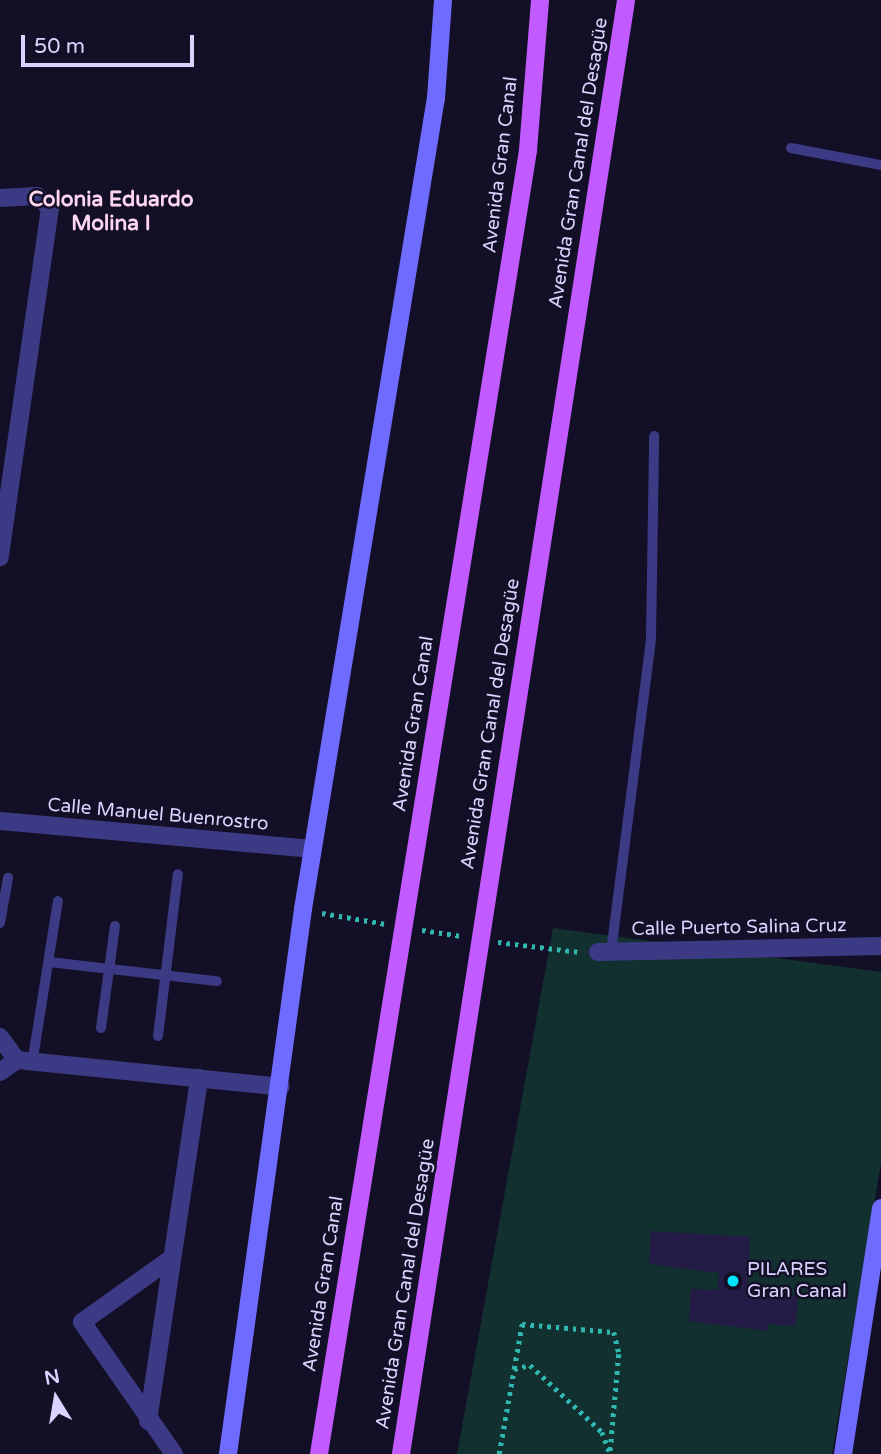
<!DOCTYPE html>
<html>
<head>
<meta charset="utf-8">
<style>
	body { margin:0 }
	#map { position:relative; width:881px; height:1454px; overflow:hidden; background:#130f26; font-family:"Varela Round",sans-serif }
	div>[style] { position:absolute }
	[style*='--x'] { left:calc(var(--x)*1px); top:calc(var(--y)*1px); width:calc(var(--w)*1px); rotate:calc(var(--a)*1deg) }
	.green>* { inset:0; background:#12302f }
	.building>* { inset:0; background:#241b47 }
	.path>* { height:4.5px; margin-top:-2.25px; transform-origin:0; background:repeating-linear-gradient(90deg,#2fb8b0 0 3.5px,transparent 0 8.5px) }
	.lane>* { height:10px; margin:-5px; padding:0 5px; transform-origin:5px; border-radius:5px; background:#3d3a85 }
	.street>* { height:18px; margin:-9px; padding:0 9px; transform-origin:9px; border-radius:9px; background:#3d3a85 }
	.secondary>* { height:18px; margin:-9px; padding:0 9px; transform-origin:9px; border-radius:9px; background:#6f6bff }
	.primary>* { height:18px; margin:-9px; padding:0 9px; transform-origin:9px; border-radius:9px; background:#c25bff }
	.dots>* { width:19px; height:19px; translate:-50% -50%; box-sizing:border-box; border:4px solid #130f26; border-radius:50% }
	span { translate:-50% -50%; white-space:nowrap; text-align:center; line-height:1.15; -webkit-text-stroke:5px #130f26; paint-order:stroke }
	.street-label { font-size:19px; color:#d9d4ff }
	.poi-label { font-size:19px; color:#d9d4ff }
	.left { translate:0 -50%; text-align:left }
	.neighbourhood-label { font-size:21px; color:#ffd6f0; font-weight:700 }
	.north { position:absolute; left:21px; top:1363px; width:70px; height:70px; -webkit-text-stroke:5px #130f26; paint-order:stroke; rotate:349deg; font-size:19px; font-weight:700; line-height:28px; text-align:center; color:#d9d4ff }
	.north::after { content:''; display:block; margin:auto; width:24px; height:32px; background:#d9d4ff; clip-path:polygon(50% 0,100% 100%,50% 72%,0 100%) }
	.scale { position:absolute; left:21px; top:35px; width:173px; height:32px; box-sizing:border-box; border:4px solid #d9d4ff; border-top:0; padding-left:9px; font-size:21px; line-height:24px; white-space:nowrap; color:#d9d4ff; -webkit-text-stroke:5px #130f26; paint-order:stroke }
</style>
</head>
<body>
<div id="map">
	<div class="green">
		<i style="clip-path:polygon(553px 928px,881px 972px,881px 1163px,832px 1454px,457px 1454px)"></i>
	</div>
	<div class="building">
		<i style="clip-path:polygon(651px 1231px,750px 1237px,747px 1292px,798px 1295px,796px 1326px,768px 1324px,767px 1331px,689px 1321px,691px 1289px,718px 1290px,719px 1273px,649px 1264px)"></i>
	</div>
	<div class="path">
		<i style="--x:322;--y:913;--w:65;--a:9.8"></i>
		<i style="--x:422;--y:930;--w:40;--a:8.5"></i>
		<i style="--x:498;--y:942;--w:83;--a:7"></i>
		<i style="--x:514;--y:1369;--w:46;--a:-79.9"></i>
		<i style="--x:522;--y:1324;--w:92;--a:5"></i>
		<i style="--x:614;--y:1332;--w:23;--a:77"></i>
		<i style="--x:619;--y:1354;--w:100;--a:95.1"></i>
		<i style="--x:499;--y:1454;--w:86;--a:-80"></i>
		<i style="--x:514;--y:1369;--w:16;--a:-14"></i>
		<i style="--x:530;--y:1365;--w:98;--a:42.9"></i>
		<i style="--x:602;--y:1432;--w:22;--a:69"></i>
	</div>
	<div class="lane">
		<i style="--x:791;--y:148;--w:92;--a:10.7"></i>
		<i style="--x:0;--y:923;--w:46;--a:-79.9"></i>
		<i style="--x:611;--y:952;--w:317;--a:-82.7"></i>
		<i style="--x:651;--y:638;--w:202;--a:-89.1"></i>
		<i style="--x:49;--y:962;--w:169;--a:6.5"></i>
		<i style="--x:101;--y:1028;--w:103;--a:-82.2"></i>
		<i style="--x:158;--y:1036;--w:163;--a:-83"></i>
		<i style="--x:33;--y:1058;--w:159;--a:-81"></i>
	</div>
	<div class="street">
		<i style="--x:0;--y:198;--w:37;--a:-3"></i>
		<i style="--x:37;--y:196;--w:18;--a:43"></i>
		<i style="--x:50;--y:208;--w:353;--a:98.2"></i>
		<i style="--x:0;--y:821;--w:314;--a:5.1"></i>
		<i style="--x:598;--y:952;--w:283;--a:-1.2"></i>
		<i style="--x:0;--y:1037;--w:29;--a:54"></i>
		<i style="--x:17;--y:1060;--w:265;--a:5.8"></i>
		<i style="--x:0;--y:1072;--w:21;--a:-35"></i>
		<i style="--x:169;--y:1260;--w:107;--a:144.5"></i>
		<i style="--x:82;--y:1322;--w:161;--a:55.1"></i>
		<i style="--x:148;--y:1421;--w:347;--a:-81.5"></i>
	</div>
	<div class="secondary">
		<i style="--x:228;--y:1454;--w:550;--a:-82.16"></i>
		<i style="--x:303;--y:909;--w:822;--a:-80.69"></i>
		<i style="--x:436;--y:98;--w:98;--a:-85.9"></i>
		<i style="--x:843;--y:1454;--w:249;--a:-81.2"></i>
	</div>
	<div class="primary">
		<i style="--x:319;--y:1454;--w:1321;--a:-80.89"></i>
		<i style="--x:528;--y:150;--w:150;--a:-85.4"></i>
		<i style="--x:401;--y:1454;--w:1471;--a:-81.2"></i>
	</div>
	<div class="dots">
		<i style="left:733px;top:1281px;background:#00e5ff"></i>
	</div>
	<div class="street-label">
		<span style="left:579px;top:163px;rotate:-81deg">Avenida Gran Canal del Desagüe</span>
		<span style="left:501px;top:165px;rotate:-83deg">Avenida Gran Canal</span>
		<span style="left:414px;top:724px;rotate:-81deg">Avenida Gran Canal</span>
		<span style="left:491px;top:724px;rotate:-81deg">Avenida Gran Canal del Desagüe</span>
		<span style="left:158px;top:815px;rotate:5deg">Calle Manuel Buenrostro</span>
		<span style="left:739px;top:928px;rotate:-1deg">Calle Puerto Salina Cruz</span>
		<span style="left:324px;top:1284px;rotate:-81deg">Avenida Gran Canal</span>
		<span style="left:406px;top:1284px;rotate:-81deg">Avenida Gran Canal del Desagüe</span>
	</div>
	<div class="poi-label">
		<span class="left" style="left:747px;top:1281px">PILARES<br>Gran Canal</span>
	</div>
	<div class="neighbourhood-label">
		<span style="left:111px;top:212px">Colonia Eduardo<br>Molina I</span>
	</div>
	<div class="north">N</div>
	<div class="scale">50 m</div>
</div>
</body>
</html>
